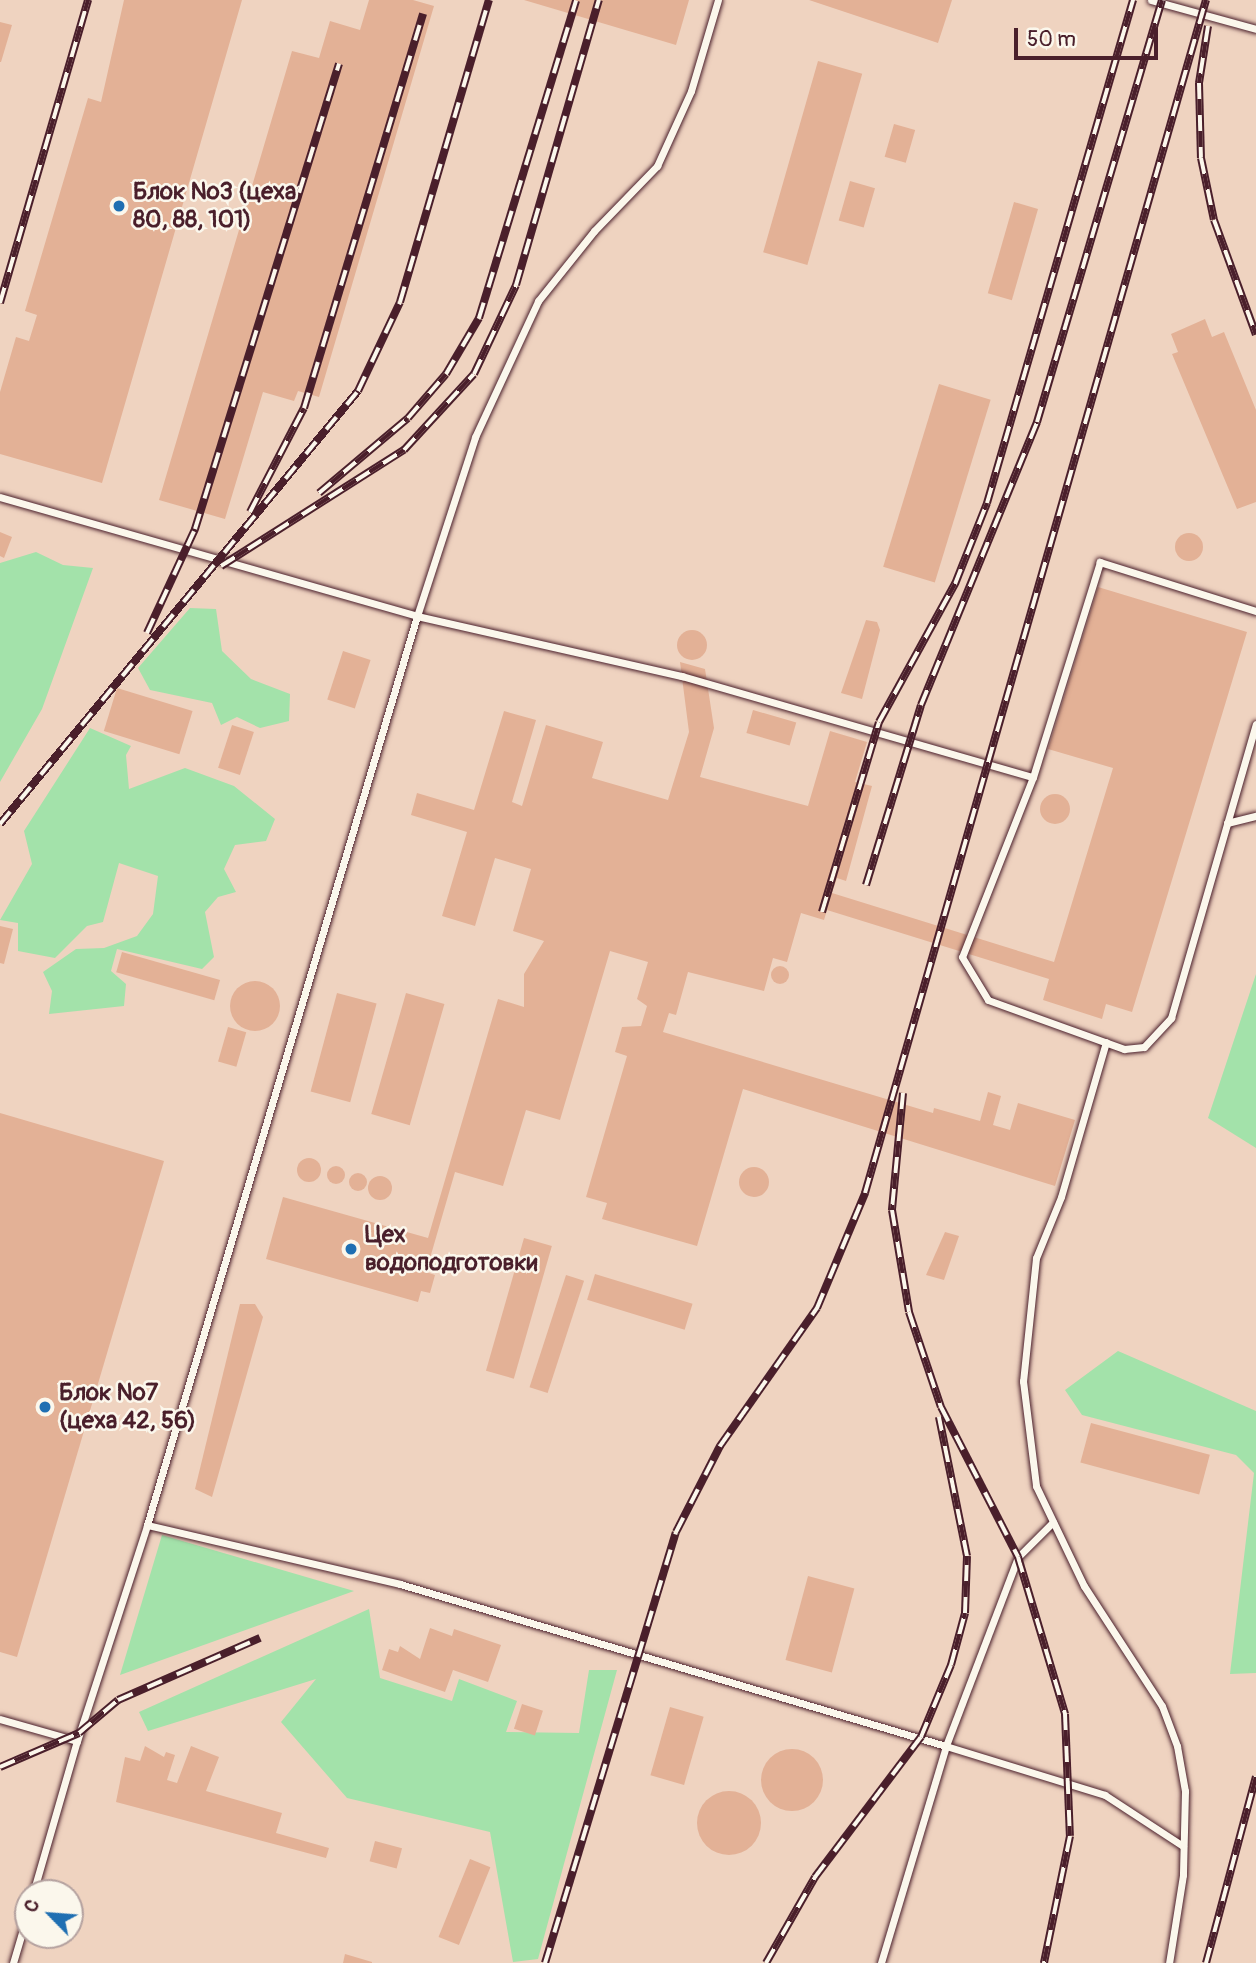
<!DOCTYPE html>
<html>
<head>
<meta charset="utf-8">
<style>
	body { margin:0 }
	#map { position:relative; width:1256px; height:1963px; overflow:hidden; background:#f4e2d2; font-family:Pangolin,sans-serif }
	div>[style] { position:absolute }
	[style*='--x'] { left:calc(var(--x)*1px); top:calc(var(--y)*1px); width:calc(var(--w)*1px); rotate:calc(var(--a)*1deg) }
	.built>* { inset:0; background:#efd3c0 }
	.green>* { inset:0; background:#a3e2aa }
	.building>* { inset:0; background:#e3b196; transform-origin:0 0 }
	.round { border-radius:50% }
	.roads { filter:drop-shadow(0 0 2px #4a1f2b) drop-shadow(0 0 2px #4a1f2b) }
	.lane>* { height:7px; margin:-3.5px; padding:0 3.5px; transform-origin:3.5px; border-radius:3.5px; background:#fbf7ec }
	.rail>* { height:8px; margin-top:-4px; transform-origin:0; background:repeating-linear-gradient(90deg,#fbf7ec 0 16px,#4a1f2b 0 32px); box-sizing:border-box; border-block:2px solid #4a1f2b }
	.dots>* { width:19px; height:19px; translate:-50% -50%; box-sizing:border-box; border:4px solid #fbf7ec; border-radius:50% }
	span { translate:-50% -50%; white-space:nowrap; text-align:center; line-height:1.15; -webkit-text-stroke:5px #fbf7ec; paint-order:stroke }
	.poi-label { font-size:24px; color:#4a1f2b; font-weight:700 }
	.left { translate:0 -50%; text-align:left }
	.north { position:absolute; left:14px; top:1879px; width:70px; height:70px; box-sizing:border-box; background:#fbf7ec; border:2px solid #b4a19f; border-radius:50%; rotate:295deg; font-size:19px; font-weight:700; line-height:28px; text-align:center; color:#4a1f2b }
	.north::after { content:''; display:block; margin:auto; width:24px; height:32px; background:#1f6fb2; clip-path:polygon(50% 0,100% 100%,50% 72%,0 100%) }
	.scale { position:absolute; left:1014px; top:28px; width:144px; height:32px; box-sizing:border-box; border:4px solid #4a1f2b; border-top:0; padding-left:9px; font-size:21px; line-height:24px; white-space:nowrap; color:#4a1f2b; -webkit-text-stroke:5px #fbf7ec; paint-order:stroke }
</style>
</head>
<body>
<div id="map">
	<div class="built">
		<i style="clip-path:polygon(evenodd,0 0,1256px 0,1256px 1963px,0 1963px,0 0,28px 1893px,70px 1893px,70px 1935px,28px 1935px,28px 1893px)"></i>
	</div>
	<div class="green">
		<i style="clip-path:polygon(36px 552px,63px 565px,93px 568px,42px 709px,0 782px,0 563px)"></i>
		<i style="clip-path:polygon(190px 608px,216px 609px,222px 651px,251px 679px,290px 694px,289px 721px,260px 728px,237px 717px,221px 725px,212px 703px,150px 690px,138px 668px)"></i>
		<i style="clip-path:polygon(90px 728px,131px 746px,126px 755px,129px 789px,185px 768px,234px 786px,275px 819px,266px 841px,235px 845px,224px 869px,236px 892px,218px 897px,205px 912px,214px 957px,202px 969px,117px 949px,111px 971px,126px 984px,124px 1006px,49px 1014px,52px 991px,43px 972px,76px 949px,104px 948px,137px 936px,153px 914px,158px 876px,119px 863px,103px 922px,87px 926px,55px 958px,18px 951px,18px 923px,0 920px,32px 864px,24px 831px)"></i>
		<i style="clip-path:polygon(1256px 974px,1256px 1148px,1208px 1118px)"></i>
		<i style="clip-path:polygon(1118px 1351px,1256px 1411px,1256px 1673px,1230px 1674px,1254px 1473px,1236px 1455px,1082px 1415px,1065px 1390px)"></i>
		<i style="clip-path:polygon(162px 1535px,354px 1591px,120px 1675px)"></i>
		<i style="clip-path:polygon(369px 1609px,380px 1678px,452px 1701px,459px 1679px,517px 1701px,506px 1732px,579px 1733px,589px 1670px,617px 1670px,538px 1959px,513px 1962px,490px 1832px,347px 1798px,281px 1722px,316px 1679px,148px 1731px,139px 1712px)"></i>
	</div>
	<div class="building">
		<i style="clip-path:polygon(124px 0,242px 0,102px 483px,0 454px,0 392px,16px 337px,29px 341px,37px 315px,25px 311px,88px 98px,101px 102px)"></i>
		<i style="clip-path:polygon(369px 0,413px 0,434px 6px,319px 397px,298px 391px,294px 401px,263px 392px,225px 519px,159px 500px,292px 51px,319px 58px,330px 21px,360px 30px)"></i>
		<i style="clip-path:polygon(524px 0,689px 0,676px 45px)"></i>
		<i style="clip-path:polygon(809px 0,952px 0,938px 43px)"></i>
		<i style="clip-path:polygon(0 22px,12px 25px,1px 62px,0 62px)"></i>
		<i style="left:818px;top:61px;width:46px;height:199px;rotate:16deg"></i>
		<i style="left:894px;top:124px;width:22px;height:34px;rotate:16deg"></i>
		<i style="left:850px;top:181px;width:26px;height:41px;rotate:16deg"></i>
		<i style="left:1014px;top:202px;width:25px;height:95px;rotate:16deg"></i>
		<i style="clip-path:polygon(1205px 319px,1212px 337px,1224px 332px,1256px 410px,1256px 502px,1237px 509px,1172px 354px,1178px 352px,1171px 334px)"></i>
		<i style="left:939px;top:384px;width:54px;height:191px;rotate:17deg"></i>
		<i style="clip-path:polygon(0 532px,12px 537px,4px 558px,0 556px)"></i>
		<i class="round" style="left:1175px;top:533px;width:28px;height:28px"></i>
		<i style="clip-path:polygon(1098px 587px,1247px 632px,1132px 1012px,1106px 1004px,1102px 1019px,1043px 1000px,1049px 979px,827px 910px,824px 920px,801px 913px,787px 962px,773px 958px,764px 991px,688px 972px,676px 1015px,669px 1013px,663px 1032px,933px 1113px,934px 1108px,980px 1121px,988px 1092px,1001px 1096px,993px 1125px,1010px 1130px,1018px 1103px,1075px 1120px,1055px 1186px,743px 1089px,697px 1246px,602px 1219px,607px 1203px,586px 1197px,627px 1056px,615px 1052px,622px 1027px,641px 1026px,647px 1006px,637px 999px,648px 962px,610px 951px,560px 1120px,526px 1110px,503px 1186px,455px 1172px,426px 1272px,435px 1275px,430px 1293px,421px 1291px,418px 1302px,266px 1259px,283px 1197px,428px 1238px,498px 999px,524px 1007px,524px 974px,544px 941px,513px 931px,531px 869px,495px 858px,475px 926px,442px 916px,467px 832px,411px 815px,417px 793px,474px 810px,504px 711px,536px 720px,512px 802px,522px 806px,546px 725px,603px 742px,592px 778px,668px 800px,689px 732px,680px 662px,705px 669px,714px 728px,700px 777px,808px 806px,830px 731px,867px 742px,855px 782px,872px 786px,846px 881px,837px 878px,832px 893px,1054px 962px,1113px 768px,1048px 749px)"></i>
		<i style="clip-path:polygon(866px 620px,877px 622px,880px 630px,862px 699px,841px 693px)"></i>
		<i class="round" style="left:677px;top:630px;width:30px;height:30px"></i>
		<i style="left:343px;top:651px;width:29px;height:51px;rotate:18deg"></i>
		<i style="left:117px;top:688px;width:79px;height:45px;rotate:17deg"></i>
		<i style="left:753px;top:710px;width:45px;height:24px;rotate:16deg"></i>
		<i style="left:232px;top:725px;width:23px;height:45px;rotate:18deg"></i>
		<i class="round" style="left:1040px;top:794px;width:30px;height:30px"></i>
		<i style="clip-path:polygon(0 926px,13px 929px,4px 964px,0 963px)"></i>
		<i style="left:122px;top:952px;width:102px;height:21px;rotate:16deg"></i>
		<i class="round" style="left:771px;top:966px;width:18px;height:18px"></i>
		<i class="round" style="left:230px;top:981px;width:50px;height:50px"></i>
		<i style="left:337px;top:993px;width:41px;height:102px;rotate:15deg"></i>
		<i style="left:406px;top:993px;width:40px;height:126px;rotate:16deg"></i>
		<i style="left:228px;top:1027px;width:19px;height:36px;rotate:16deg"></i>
		<i style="clip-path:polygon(0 1113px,164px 1161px,17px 1657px,0 1652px)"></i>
		<i class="round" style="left:297px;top:1158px;width:24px;height:24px"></i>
		<i class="round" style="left:327px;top:1166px;width:18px;height:18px"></i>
		<i class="round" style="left:739px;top:1167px;width:30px;height:30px"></i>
		<i class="round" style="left:349px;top:1173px;width:18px;height:18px"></i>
		<i class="round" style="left:368px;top:1176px;width:24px;height:24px"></i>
		<i style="clip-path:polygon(945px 1232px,959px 1236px,944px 1280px,926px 1275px)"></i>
		<i style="left:524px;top:1238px;width:29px;height:138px;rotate:16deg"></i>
		<i style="left:595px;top:1274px;width:102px;height:27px;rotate:17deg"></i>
		<i style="left:566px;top:1275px;width:19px;height:118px;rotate:18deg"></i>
		<i style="clip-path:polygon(240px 1304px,255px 1304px,263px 1317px,212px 1497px,195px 1489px)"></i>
		<i style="left:1091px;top:1423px;width:123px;height:41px;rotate:15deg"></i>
		<i style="left:808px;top:1576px;width:48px;height:87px;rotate:15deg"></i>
		<i style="clip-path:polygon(430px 1628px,452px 1636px,454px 1629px,501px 1645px,488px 1682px,453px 1670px,445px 1692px,382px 1670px,389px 1649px,398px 1652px,400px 1646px,420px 1659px)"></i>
		<i style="left:522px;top:1704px;width:22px;height:26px;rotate:18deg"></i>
		<i style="left:670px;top:1707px;width:35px;height:71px;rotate:16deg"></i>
		<i style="clip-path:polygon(145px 1746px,164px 1757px,166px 1752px,175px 1755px,167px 1780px,177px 1783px,191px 1746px,219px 1757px,206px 1791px,282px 1813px,276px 1833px,329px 1848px,326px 1858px,116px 1802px,125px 1757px,140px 1761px)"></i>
		<i class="round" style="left:761px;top:1749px;width:62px;height:62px"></i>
		<i class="round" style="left:697px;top:1791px;width:64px;height:64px"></i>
		<i style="left:375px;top:1841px;width:28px;height:21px;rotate:15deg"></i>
		<i style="left:470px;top:1859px;width:22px;height:84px;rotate:22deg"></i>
		<i style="clip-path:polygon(345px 1954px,372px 1962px,372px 1963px,343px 1963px)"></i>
	</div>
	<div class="roads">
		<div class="lane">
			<i style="--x:1151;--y:0;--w:109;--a:15.4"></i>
			<i style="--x:0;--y:497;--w:434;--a:15.9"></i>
			<i style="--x:417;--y:616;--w:272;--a:12.8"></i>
			<i style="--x:682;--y:676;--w:365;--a:16.1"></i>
			<i style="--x:1256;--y:611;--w:164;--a:-162.6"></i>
			<i style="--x:1100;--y:562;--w:225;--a:107.3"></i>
			<i style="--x:1033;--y:777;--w:193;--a:111.5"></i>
			<i style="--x:962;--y:957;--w:50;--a:58.8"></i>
			<i style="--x:988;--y:1000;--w:145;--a:19.8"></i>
			<i style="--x:1124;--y:1049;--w:20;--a:-6"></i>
			<i style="--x:1144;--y:1047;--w:40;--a:-47"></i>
			<i style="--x:1171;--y:1018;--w:306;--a:-73.9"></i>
			<i style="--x:1227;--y:823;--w:30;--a:-14"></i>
			<i style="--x:1106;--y:1042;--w:161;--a:106.2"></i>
			<i style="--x:1061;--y:1197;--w:66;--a:112.3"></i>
			<i style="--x:1036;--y:1258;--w:124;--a:96"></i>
			<i style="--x:1023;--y:1381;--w:106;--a:82.9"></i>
			<i style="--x:1036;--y:1486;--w:111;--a:64.4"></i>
			<i style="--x:1084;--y:1586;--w:143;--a:57"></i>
			<i style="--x:1162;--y:1706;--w:43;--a:69.4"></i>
			<i style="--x:1177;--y:1746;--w:46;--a:79.9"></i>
			<i style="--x:1185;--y:1791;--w:84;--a:91.4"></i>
			<i style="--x:1183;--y:1875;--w:89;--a:99"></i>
			<i style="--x:1053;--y:1522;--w:49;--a:135"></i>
			<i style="--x:1018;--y:1557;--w:202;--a:110.9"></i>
			<i style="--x:946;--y:1746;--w:166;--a:17.1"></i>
			<i style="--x:1105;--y:1795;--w:93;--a:33.2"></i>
			<i style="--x:147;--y:1525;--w:260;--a:13.1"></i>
			<i style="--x:400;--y:1584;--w:570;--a:16.53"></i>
			<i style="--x:946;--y:1746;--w:227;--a:106.7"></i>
			<i style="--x:0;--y:1719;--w:80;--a:15.9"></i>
			<i style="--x:77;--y:1741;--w:227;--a:-72"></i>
			<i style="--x:147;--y:1525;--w:948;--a:-73.46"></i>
			<i style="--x:417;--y:616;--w:188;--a:-72"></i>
			<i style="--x:475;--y:437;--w:150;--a:-65.1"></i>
			<i style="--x:538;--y:301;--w:90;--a:-51.3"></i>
			<i style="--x:594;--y:231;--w:91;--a:-45.9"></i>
			<i style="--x:657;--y:166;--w:82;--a:-65.6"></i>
			<i style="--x:691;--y:91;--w:95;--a:-73.5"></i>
			<i style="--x:33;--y:1893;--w:158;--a:-73.9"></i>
			<i style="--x:13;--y:1963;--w:53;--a:-73.6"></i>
		</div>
	</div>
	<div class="rail">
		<i style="--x:1208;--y:26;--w:58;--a:99"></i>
		<i style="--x:1199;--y:83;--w:75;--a:88.5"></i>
		<i style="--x:1201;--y:158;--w:63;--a:78.2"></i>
		<i style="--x:1214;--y:220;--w:122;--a:69.9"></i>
		<i style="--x:0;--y:303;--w:316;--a:-73.8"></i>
		<i style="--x:319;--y:493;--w:116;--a:-40.1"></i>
		<i style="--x:408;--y:418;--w:58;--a:-49.2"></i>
		<i style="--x:446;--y:374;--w:65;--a:-59.5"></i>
		<i style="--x:479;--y:318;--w:332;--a:-73"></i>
		<i style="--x:250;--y:512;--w:117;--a:-62.6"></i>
		<i style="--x:304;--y:408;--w:412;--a:-73.2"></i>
		<i style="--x:221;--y:566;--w:217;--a:-32.4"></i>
		<i style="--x:404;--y:450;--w:103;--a:-47.4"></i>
		<i style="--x:474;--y:374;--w:98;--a:-64.7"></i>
		<i style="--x:516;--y:285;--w:297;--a:-73.8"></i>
		<i style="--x:147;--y:633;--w:115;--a:-65.2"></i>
		<i style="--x:195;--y:529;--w:487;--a:-72.8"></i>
		<i style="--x:0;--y:824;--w:562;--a:-50.42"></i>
		<i style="--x:358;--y:391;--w:98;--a:-64.7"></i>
		<i style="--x:400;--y:302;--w:315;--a:-73.6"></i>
		<i style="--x:866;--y:885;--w:188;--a:-73"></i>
		<i style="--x:921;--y:705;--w:306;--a:-67.7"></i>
		<i style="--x:1037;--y:422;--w:440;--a:-73.5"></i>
		<i style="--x:822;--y:912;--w:198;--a:-73.3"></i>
		<i style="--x:879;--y:722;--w:158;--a:-61.2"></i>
		<i style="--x:955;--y:584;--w:87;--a:-68.4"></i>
		<i style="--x:987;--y:503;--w:524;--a:-73.81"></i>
		<i style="--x:903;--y:1093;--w:118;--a:95.4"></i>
		<i style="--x:892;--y:1210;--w:103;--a:80.5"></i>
		<i style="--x:909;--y:1312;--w:100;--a:71.4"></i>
		<i style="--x:941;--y:1407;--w:169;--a:62.8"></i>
		<i style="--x:1018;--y:1557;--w:164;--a:73.3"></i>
		<i style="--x:1065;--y:1714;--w:122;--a:87.7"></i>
		<i style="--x:1070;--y:1836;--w:130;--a:101.6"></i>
		<i style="--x:0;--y:1767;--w:86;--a:-23.3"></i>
		<i style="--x:79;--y:1733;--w:51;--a:-40.2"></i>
		<i style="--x:118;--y:1700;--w:155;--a:-23.6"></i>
		<i style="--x:545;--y:1963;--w:450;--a:-73.1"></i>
		<i style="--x:676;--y:1532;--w:97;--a:-62.9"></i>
		<i style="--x:720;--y:1446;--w:169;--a:-54.9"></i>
		<i style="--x:817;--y:1308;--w:125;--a:-67.3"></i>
		<i style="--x:865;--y:1193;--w:1241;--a:-74.05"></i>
		<i style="--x:766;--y:1963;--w:99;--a:-60.3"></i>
		<i style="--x:815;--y:1877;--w:176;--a:-52.9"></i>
		<i style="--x:921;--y:1737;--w:78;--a:-67.4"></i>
		<i style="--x:951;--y:1665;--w:54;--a:-74.9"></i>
		<i style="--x:965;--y:1613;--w:57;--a:-88"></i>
		<i style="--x:967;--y:1556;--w:142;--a:-101.4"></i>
		<i style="--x:1206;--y:1963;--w:193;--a:-75"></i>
	</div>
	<div class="dots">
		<i style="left:119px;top:206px;background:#1f6fb2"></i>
		<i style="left:351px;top:1249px;background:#1f6fb2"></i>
		<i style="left:45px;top:1407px;background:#1f6fb2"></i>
	</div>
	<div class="poi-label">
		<span class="left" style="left:133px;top:206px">Блок №3 (цеха<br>80, 88, 101)</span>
		<span class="left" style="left:365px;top:1249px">Цех<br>водоподготовки</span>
		<span class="left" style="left:59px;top:1407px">Блок №7<br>(цеха 42, 56)</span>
	</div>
	<div class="north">С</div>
	<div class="scale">50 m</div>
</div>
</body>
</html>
